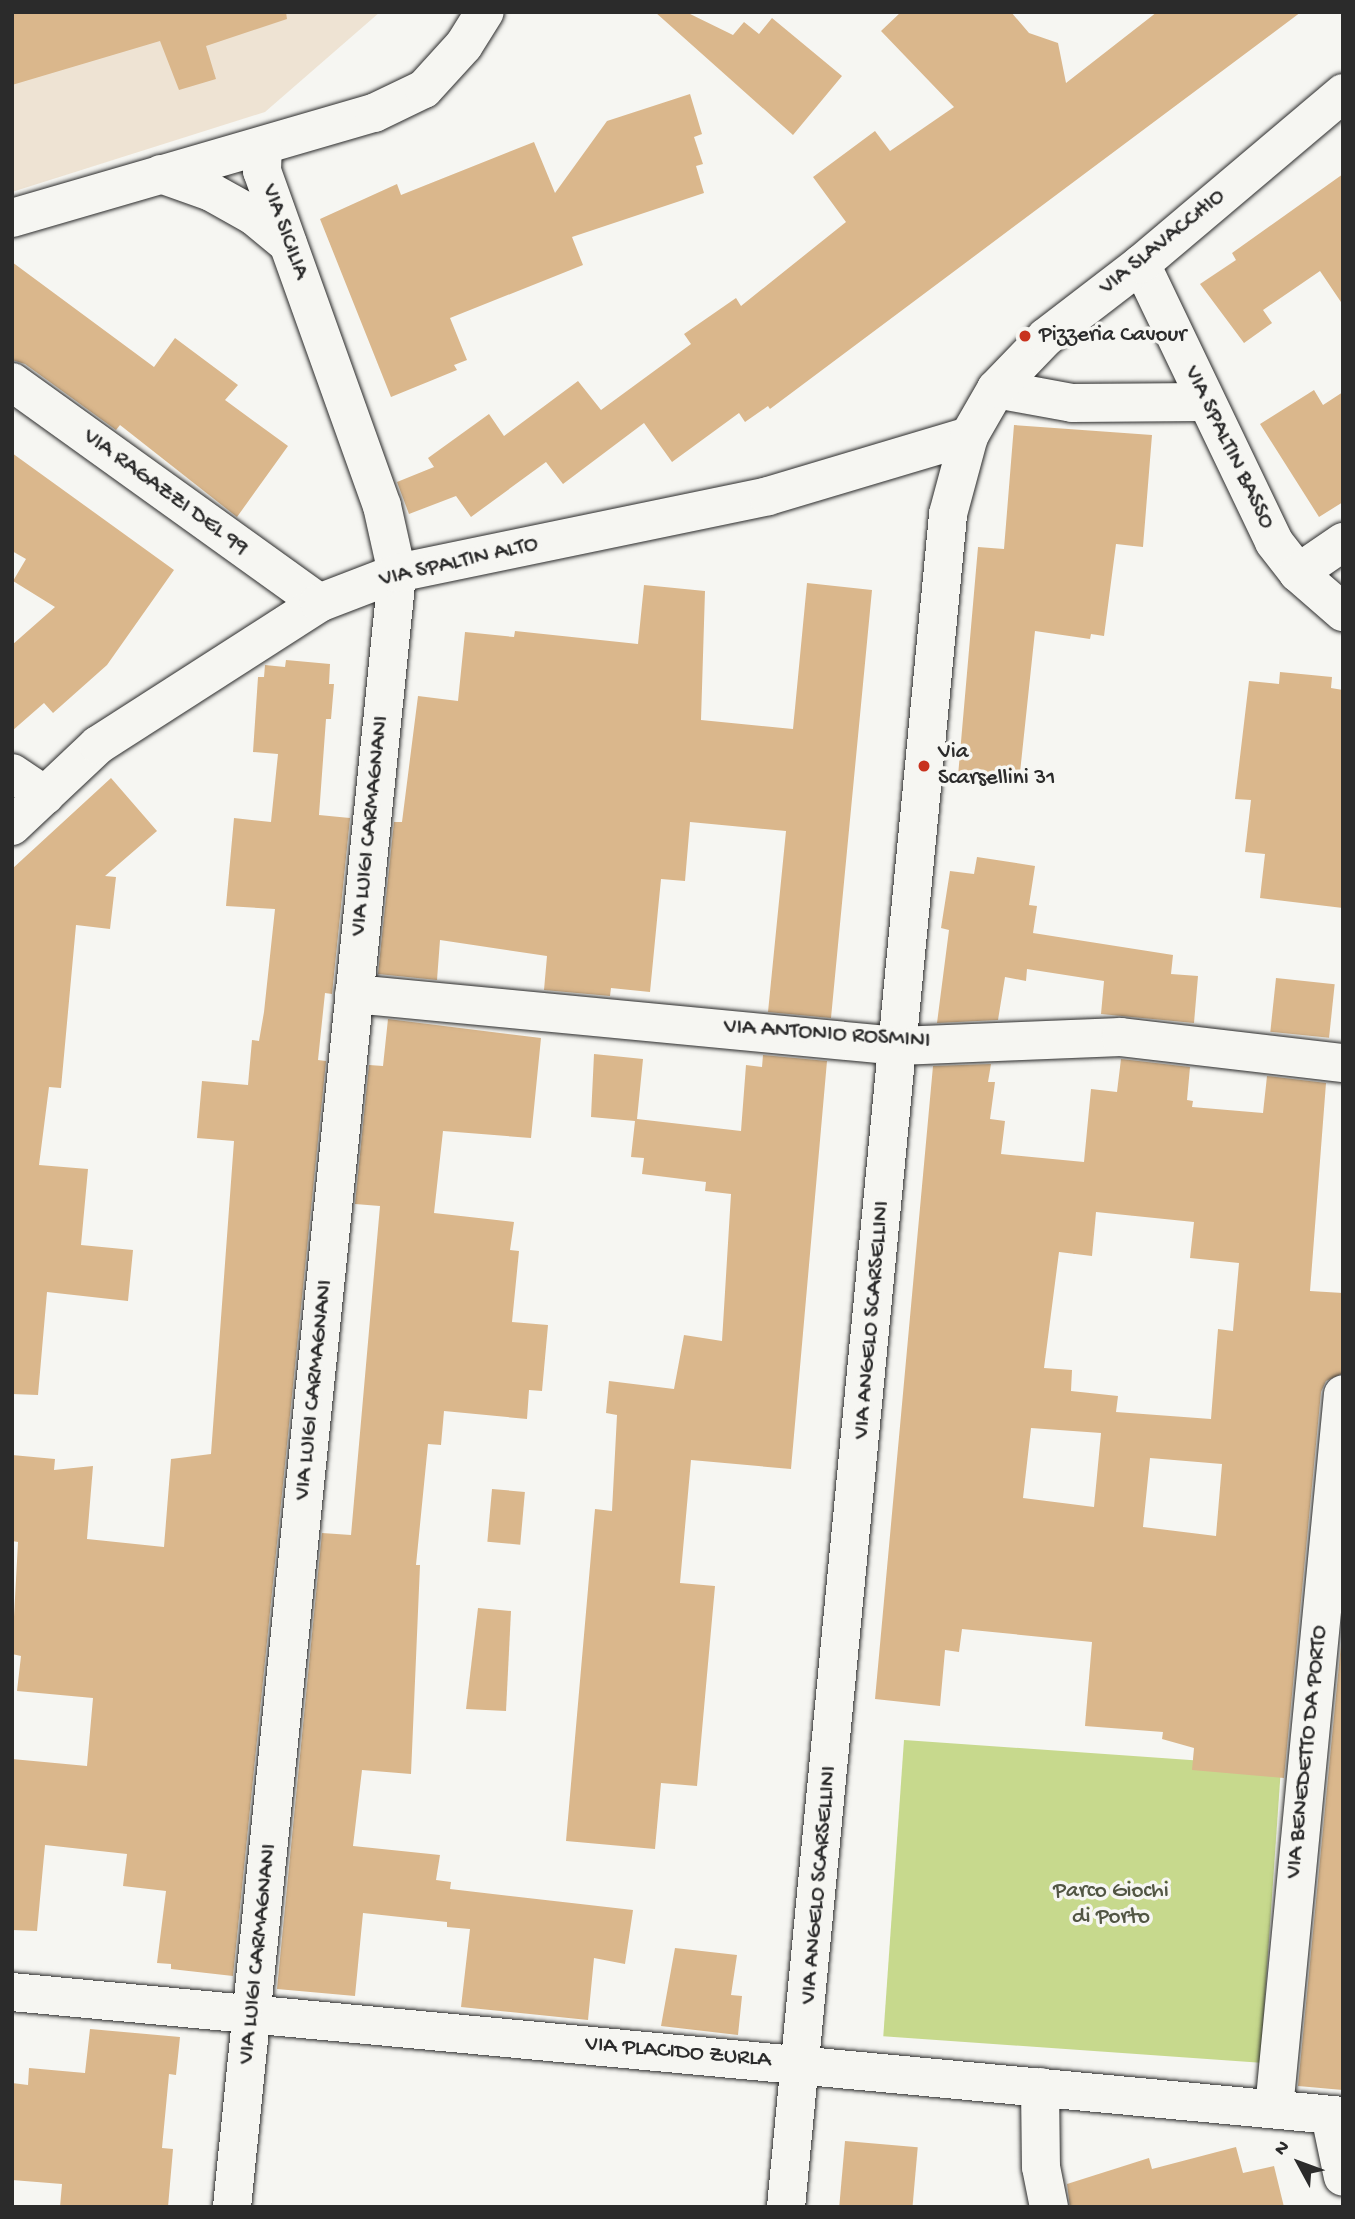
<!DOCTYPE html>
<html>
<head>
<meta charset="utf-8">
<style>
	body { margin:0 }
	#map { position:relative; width:1355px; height:2219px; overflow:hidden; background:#f6f6f2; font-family:"Gochi Hand",sans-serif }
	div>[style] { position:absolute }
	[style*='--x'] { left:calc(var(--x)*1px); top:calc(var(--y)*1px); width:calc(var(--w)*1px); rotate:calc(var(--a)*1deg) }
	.built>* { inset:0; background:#eee3d3 }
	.green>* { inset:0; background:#c7d98d; transform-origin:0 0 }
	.building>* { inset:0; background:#dab78c; transform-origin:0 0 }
	.roads { filter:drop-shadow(0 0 2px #2b2b2b) drop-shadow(0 0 2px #2b2b2b) }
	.street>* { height:38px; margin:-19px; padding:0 19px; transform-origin:19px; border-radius:19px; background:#f6f6f2 }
	.secondary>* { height:38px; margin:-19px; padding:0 19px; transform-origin:19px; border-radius:19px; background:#f6f6f2 }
	.dots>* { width:19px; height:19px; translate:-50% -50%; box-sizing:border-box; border:4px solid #f6f6f2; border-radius:50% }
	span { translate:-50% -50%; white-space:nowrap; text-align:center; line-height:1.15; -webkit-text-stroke:7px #f6f6f2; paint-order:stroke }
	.street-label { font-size:23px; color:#2b2b2b }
	.poi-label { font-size:23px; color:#2b2b2b }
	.left { translate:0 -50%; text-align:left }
	.park-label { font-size:23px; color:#525644 }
	.frame { position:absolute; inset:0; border:14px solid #2b2b2b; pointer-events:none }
	.north { position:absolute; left:1264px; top:2128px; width:70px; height:70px; -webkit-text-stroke:5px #f6f6f2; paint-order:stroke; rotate:311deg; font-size:19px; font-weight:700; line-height:28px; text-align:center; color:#2b2b2b }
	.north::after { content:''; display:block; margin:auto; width:24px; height:32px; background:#2b2b2b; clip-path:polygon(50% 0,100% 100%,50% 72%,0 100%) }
</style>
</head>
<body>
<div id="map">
	<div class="built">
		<i style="clip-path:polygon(12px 12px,380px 12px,265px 112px,12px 192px)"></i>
	</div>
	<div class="green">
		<i style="left:904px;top:1740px;width:378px;height:297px;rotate:4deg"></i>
	</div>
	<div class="building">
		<i style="clip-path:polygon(12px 12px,286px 12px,287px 19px,206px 46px,216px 79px,179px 90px,160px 41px,12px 85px)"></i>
		<i style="clip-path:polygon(655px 12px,686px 12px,733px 35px,744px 22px,759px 34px,772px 18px,842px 76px,793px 135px)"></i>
		<i style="clip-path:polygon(901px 12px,1011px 12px,1029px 33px,1058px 43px,1066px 83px,1157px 12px,1301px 12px,770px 409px,768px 406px,745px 422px,739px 413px,672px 462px,644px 423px,563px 484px,546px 462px,471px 517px,456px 496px,409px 514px,397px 482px,434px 467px,428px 458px,489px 414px,504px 436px,578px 381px,601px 410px,691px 344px,684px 334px,736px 298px,741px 306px,846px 222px,813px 177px,875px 131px,890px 151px,954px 107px,881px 31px)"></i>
		<i style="clip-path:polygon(690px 94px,702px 134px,694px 137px,703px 164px,696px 166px,704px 193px,572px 237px,583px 265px,450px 318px,467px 360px,454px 365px,457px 370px,391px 397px,320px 219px,397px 184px,401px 195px,534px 142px,555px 193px,607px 121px)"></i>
		<i style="clip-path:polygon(1343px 174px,1343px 305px,1320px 271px,1263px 310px,1272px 323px,1244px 343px,1200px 284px,1236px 260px,1232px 253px)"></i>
		<i style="clip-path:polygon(12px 262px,154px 367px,175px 338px,238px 385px,225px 400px,288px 446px,237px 517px,120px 425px,116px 430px,25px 364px,12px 360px)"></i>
		<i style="clip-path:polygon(1314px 390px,1323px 405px,1343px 392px,1343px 502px,1319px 517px,1260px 424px)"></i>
		<i style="clip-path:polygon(1014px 425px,1152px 435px,1143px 547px,1116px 544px,1104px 636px,1091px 634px,1090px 639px,1035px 631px,1019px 782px,958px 776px,978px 547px,1004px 549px)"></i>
		<i style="clip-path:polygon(12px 453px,174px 570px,107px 665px,53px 713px,44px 703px,12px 731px,12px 645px,55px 607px,13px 581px,26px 559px,12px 551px)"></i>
		<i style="clip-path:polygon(807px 583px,872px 590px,831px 1018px,768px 1012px,786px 831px,690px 822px,685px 881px,661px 879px,650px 992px,611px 988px,610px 996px,544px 990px,547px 956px,440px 940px,437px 980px,378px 974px,394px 822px,402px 822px,418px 696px,458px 701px,465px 632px,514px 637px,515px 631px,638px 644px,644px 585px,705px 591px,701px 720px,793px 729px)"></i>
		<i style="clip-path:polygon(286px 660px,330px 664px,329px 684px,334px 684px,331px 719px,326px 719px,319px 815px,350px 818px,332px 994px,325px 993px,318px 1060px,326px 1061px,233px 1976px,171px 1969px,171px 1964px,157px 1963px,166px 1891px,123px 1886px,127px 1854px,45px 1845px,37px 1931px,12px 1930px,12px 1759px,87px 1766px,93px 1698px,17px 1691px,21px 1656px,12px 1654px,18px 1542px,12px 1541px,12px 1455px,55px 1459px,54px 1470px,93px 1466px,87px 1539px,164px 1547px,171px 1459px,211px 1454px,234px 1141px,197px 1138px,202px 1081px,248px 1085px,252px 1040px,259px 1041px,264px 1012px,275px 909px,226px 906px,234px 818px,271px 822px,278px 754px,253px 752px,258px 677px,264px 677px,265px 665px,285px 667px)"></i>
		<i style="clip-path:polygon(1280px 672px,1332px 677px,1331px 688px,1343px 690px,1343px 908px,1260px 898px,1265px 854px,1245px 852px,1251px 800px,1235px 799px,1249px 681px,1279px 684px)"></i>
		<i style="clip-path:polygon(111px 778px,157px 831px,105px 876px,116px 877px,110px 929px,76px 925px,61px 1088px,49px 1087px,39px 1165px,88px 1169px,81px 1245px,133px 1250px,128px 1301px,47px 1292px,38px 1395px,12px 1394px,12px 869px)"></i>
		<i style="clip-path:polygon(977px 857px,1035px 866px,1029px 905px,1037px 906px,1033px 933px,1173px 955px,1171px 974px,1198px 976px,1194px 1023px,1101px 1014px,1104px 981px,1027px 969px,1026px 981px,1005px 977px,998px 1020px,937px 1023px,949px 930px,941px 928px,950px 871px,974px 874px)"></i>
		<i style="left:1276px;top:978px;width:59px;height:54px;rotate:6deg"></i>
		<i style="clip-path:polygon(388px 1019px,541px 1038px,531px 1138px,443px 1131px,434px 1213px,514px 1222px,510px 1250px,519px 1251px,512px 1322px,548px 1325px,542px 1391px,529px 1390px,527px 1419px,444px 1411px,441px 1445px,428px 1444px,416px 1565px,420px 1565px,411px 1774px,362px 1770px,353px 1846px,440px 1855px,436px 1880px,451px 1882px,450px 1889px,633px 1910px,625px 1964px,594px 1958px,588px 2020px,461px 2007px,470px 1929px,447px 1927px,447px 1922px,363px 1913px,355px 1996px,277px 1989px,322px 1533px,351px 1535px,380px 1206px,355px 1204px,369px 1065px,383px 1066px)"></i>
		<i style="clip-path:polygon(594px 1054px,643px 1059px,637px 1119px,741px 1131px,746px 1065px,762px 1067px,763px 1055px,827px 1061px,791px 1469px,691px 1460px,680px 1583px,715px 1586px,697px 1786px,661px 1783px,655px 1849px,566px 1841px,595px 1509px,612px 1511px,617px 1415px,606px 1413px,609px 1381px,674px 1389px,684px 1335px,722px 1341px,731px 1194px,705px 1191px,706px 1182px,642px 1174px,644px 1158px,631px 1157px,635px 1121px,591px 1117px)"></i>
		<i style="clip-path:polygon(evenodd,1121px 1059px,1190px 1067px,1187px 1100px,1193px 1101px,1192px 1107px,1263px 1113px,1267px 1076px,1326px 1083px,1310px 1291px,1343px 1293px,1343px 1373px,1326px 1381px,1321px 1392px,1284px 1778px,1192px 1770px,1194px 1748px,1162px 1739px,1163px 1732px,1085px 1726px,1092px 1642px,962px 1629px,959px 1652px,945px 1650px,940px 1706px,875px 1699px,933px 1066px,991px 1064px,988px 1082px,995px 1082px,990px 1119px,1005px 1121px,1001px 1154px,1084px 1162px,1091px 1089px,1117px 1092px,1121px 1059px,1096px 1212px,1194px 1222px,1190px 1258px,1239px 1263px,1233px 1331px,1218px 1329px,1211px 1419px,1116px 1412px,1118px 1396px,1071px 1391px,1072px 1370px,1044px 1368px,1059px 1252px,1092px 1256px,1096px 1212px,1121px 1059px,1031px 1428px,1101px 1433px,1094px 1507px,1023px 1498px,1031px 1428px,1121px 1059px,1150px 1458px,1222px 1464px,1216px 1536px,1143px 1527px,1150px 1458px)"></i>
		<i style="left:492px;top:1489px;width:33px;height:53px;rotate:5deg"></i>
		<i style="clip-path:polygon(478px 1608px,511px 1611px,506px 1711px,466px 1709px)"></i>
		<i style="clip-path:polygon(1343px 1624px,1343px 2090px,1298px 2086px)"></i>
		<i style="clip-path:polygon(675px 1948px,737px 1955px,731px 1995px,742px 1996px,738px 2035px,661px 2026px)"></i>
		<i style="clip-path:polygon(90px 2029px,180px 2037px,176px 2075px,169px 2074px,162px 2148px,173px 2149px,168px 2207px,60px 2207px,62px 2184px,12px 2180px,12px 2083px,28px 2085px,29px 2068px,85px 2073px)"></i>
		<i style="left:845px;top:2141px;width:73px;height:66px;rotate:5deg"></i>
		<i style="clip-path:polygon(1236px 2147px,1243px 2173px,1274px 2166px,1284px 2207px,1070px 2207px,1067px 2184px,1149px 2158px,1152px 2169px)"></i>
	</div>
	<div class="roads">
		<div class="street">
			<i style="--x:161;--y:174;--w:53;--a:19.8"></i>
			<i style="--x:211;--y:192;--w:49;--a:29.2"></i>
			<i style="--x:254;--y:216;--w:44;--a:39.5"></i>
			<i style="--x:12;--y:218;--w:377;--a:-16.2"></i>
			<i style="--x:374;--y:113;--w:55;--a:-25.6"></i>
			<i style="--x:424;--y:89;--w:59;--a:-47.7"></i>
			<i style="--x:464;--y:45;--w:39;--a:-58"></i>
			<i style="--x:1141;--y:264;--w:308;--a:64.4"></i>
			<i style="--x:1274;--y:542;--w:39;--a:52"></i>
			<i style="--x:1298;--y:573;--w:60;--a:40.9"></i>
			<i style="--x:12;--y:382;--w:378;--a:35.7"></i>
			<i style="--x:996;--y:389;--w:77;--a:10.4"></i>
			<i style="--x:1072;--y:403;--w:132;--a:-0.4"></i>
			<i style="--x:1298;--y:573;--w:55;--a:-34.6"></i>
			<i style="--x:12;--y:773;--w:40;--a:34"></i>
			<i style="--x:354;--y:994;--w:546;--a:5.46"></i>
			<i style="--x:898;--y:1046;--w:223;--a:-2.3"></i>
			<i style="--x:1121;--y:1037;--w:224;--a:6.7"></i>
			<i style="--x:12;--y:1992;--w:1337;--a:5.32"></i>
			<i style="--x:1040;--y:2087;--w:80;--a:89.3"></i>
			<i style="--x:1041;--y:2167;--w:41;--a:78.7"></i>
			<i style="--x:1274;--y:2109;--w:718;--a:-84.49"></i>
			<i style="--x:1330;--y:2115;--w:63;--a:78.2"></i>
			<i style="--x:232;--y:2207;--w:1642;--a:-84.23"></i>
			<i style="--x:397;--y:573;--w:69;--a:-102.6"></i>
			<i style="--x:382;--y:506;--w:356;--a:-109.7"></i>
			<i style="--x:262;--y:171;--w:25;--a:-88"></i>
		</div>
		<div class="secondary">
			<i style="--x:12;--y:826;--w:118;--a:-43.3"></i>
			<i style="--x:98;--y:745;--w:263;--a:-32.7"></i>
			<i style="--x:319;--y:603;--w:84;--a:-21"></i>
			<i style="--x:397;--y:573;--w:379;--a:-11.7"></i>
			<i style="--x:768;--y:496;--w:210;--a:-16.6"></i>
			<i style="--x:786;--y:2207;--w:1701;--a:-84.53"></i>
			<i style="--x:948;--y:514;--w:81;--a:-74.9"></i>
			<i style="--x:969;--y:436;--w:54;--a:-60.1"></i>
			<i style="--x:996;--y:389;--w:72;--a:-46.1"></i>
			<i style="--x:1046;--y:337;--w:120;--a:-37.5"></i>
			<i style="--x:1141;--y:264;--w:265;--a:-40.2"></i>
		</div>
	</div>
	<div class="dots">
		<i style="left:1025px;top:336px;background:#c8321e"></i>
		<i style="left:924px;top:766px;background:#c8321e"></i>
	</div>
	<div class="street-label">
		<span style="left:284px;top:232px;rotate:70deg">VIA SICILIA</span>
		<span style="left:1163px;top:243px;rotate:-39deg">VIA SLAVACCHIO</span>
		<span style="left:1228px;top:448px;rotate:64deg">VIA SPALTIN BASSO</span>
		<span style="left:165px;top:493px;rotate:36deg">VIA RAGAZZI DEL 99</span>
		<span style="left:459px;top:563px;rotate:-13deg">VIA SPALTIN ALTO</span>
		<span style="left:371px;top:826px;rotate:-84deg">VIA LUIGI CARMAGNANI</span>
		<span style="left:827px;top:1035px;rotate:4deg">VIA ANTONIO ROSMINI</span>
		<span style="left:873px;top:1320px;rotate:-85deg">VIA ANGELO SCARSELLINI</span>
		<span style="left:315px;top:1390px;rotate:-84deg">VIA LUIGI CARMAGNANI</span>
		<span style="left:1308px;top:1752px;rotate:-84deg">VIA BENEDETTO DA PORTO</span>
		<span style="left:820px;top:1885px;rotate:-85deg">VIA ANGELO SCARSELLINI</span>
		<span style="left:259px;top:1954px;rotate:-84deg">VIA LUIGI CARMAGNANI</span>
		<span style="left:678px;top:2053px;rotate:5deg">VIA PLACIDO ZURLA</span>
	</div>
	<div class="poi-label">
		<span class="left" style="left:1039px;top:336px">Pizzeria Cavour</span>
		<span class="left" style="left:938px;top:766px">Via<br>Scarsellini 31</span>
	</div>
	<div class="park-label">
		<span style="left:1111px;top:1905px">Parco Giochi<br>di Porto</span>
	</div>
	<div class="frame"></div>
	<div class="north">N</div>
</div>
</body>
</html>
